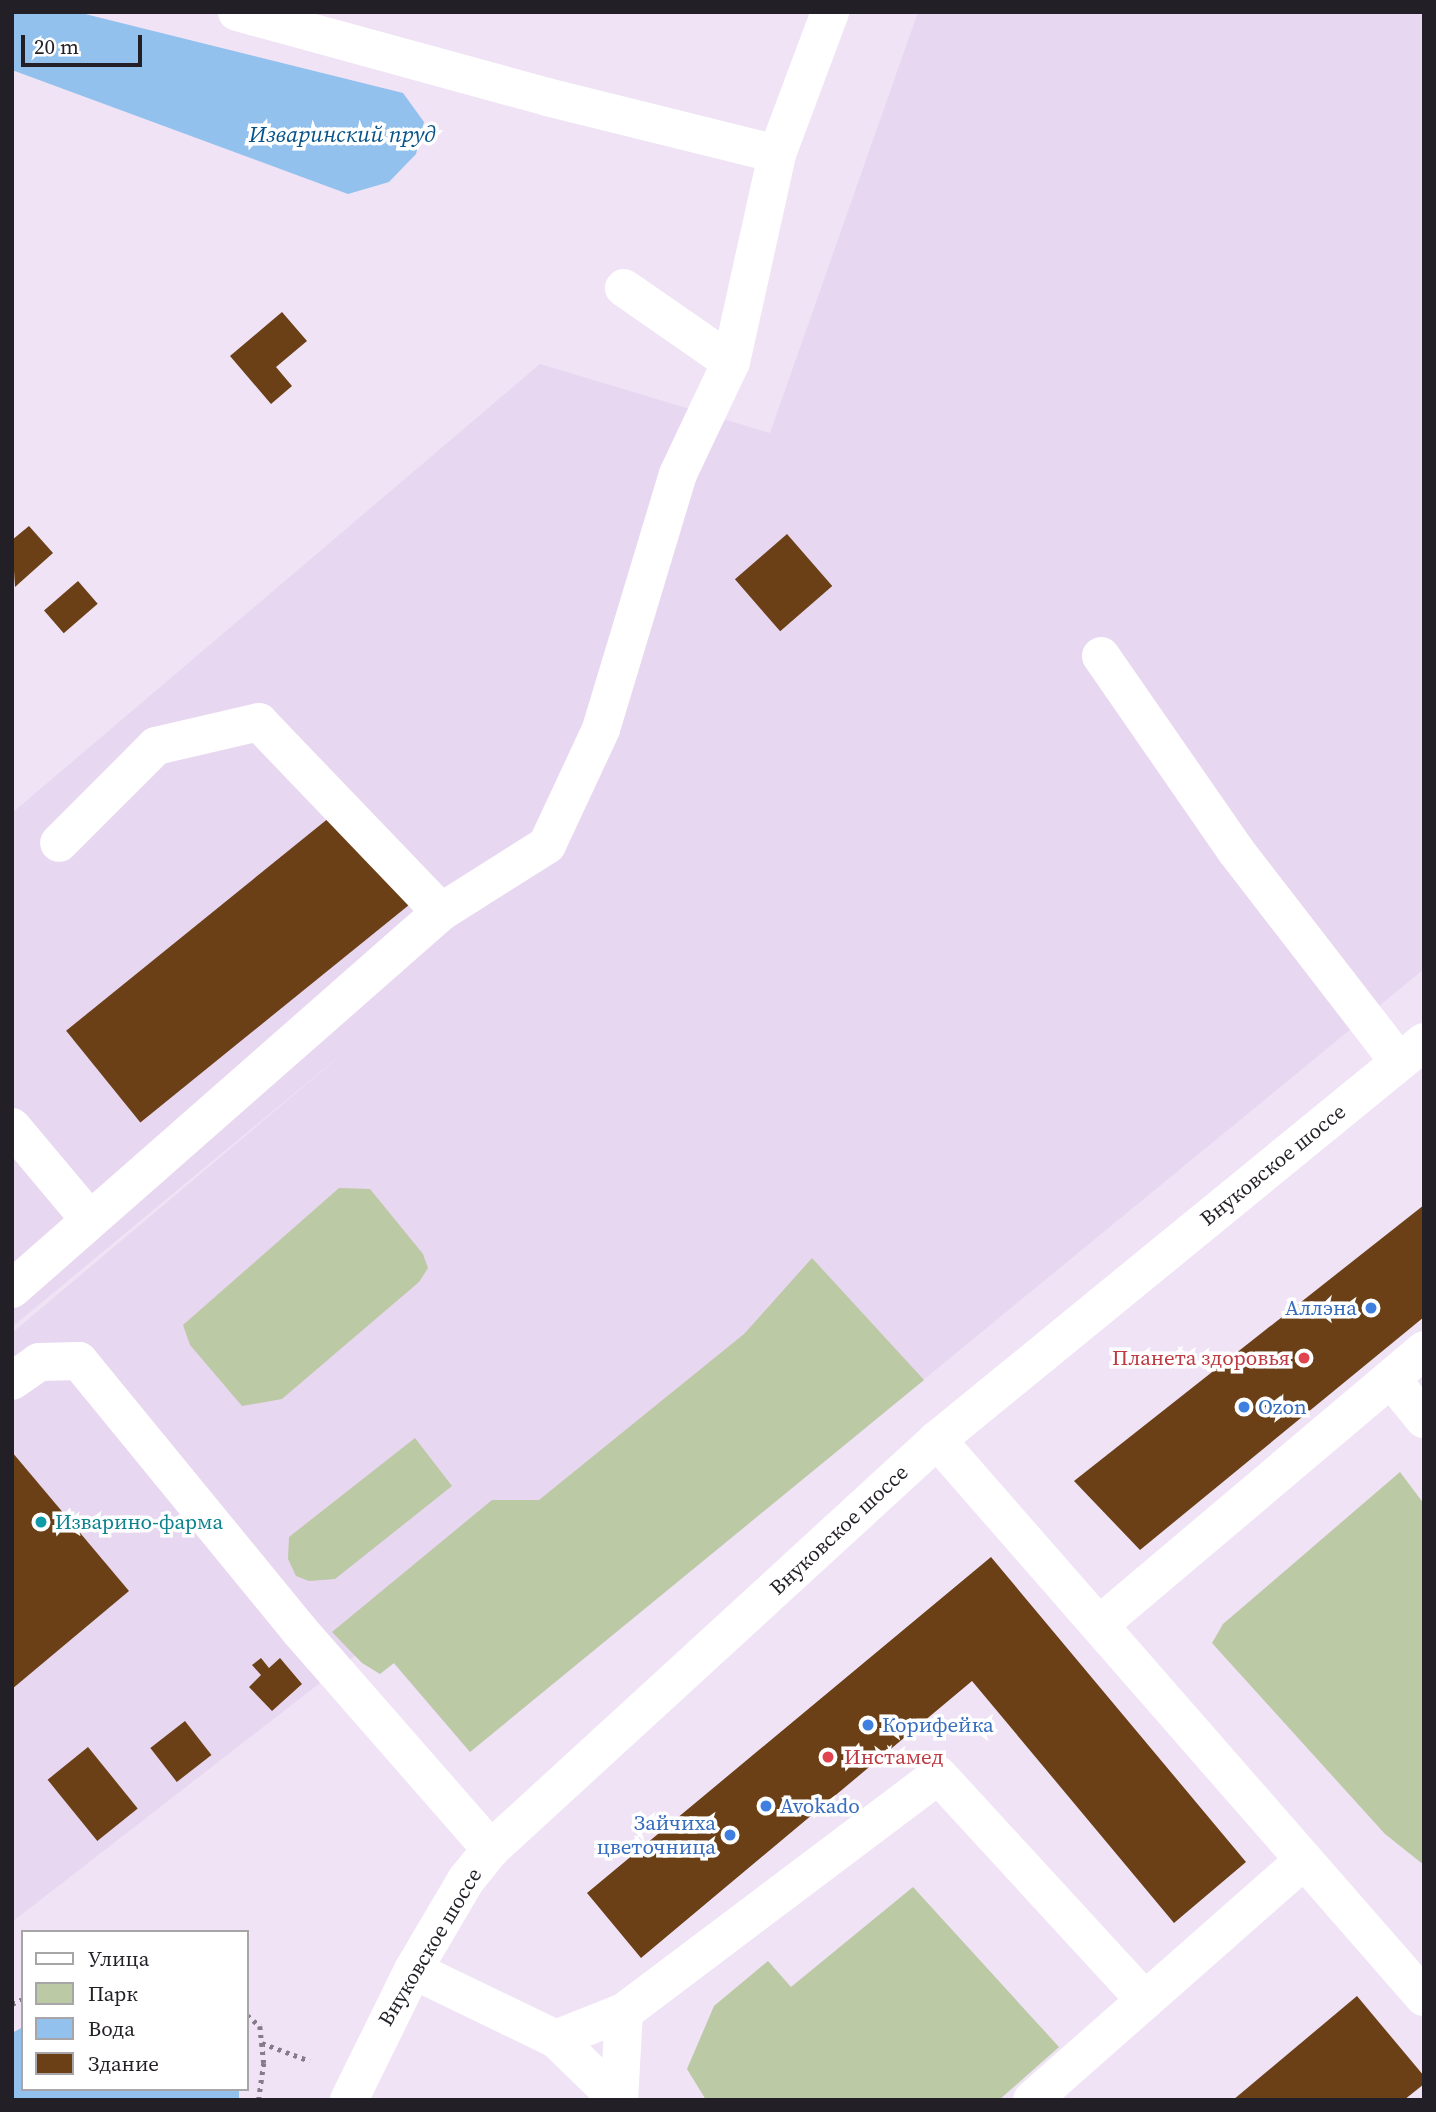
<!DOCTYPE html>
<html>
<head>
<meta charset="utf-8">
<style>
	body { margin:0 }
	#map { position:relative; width:1436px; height:2112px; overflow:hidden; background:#efe3f5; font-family:"Source Serif 4",serif }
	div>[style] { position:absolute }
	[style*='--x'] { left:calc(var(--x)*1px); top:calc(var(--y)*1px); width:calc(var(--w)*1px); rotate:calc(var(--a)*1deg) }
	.built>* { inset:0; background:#e8d7f0 }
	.green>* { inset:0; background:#bbc9a4 }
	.water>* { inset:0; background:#92c1ee }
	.building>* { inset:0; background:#6b4017; transform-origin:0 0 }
	.path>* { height:4.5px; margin-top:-2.25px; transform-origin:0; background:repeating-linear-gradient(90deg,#847c89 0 3.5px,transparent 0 8.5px) }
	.minor>* { height:38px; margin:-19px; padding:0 19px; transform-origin:19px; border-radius:19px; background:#fff }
	.dots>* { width:19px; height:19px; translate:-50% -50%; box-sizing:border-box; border:4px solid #fff; border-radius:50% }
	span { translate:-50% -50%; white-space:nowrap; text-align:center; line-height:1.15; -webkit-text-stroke:7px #fff; paint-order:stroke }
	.street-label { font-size:21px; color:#231f26 }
	.shop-label { font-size:21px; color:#366cbe }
	.right { translate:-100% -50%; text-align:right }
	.left { translate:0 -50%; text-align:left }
	.health-label { font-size:21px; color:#be3a42 }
	.culture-label { font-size:21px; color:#0d838f }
	.water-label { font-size:23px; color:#075389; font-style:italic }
	.frame { position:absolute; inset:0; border:14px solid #231f26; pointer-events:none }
	.legend { position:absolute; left:21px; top:1930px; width:228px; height:161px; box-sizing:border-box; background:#fff; border:2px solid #a7a5a8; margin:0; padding:9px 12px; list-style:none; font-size:21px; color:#231f26 }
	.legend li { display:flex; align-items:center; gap:14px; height:35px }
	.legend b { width:35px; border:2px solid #a7a5a8 }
	.scale { position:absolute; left:21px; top:35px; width:121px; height:32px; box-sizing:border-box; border:4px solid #231f26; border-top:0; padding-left:9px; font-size:21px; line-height:24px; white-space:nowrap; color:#231f26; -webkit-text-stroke:5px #fff; paint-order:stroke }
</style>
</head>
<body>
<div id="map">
	<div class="built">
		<i style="clip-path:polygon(918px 12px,1424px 12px,1424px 969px,470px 1752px,374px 1641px,12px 1922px,12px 1333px,366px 1034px,12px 1327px,12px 813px,540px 364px,770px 433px)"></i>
	</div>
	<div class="green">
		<i style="clip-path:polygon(339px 1188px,370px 1189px,423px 1254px,428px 1268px,419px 1282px,282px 1399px,242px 1406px,190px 1345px,183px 1325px)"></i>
		<i style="clip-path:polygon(812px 1258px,924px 1380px,470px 1752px,394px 1663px,380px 1674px,362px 1663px,332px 1632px,492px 1500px,539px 1500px,744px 1334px)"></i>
		<i style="clip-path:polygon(415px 1438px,452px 1486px,335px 1579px,309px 1581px,296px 1576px,288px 1559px,289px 1537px)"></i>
		<i style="clip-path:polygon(1400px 1472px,1424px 1504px,1424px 1865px,1385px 1834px,1212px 1643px,1223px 1624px)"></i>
		<i style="clip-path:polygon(913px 1887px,1059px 2047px,999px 2100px,706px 2100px,687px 2069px,714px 2006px,768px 1961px,791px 1987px)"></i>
	</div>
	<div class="water">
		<i style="clip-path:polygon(12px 12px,77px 12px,403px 93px,424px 122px,416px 154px,389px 182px,348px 194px,12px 70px)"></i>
		<i style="clip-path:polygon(23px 2027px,23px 2089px,239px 2089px,239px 2100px,12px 2100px,12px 2033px)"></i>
	</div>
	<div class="building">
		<i style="clip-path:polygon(282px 312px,307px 341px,276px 367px,292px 386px,271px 404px,230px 356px)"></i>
		<i style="clip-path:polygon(29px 526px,53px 553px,15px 587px,12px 540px)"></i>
		<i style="left:787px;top:534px;width:69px;height:69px;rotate:49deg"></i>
		<i style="left:78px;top:581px;width:30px;height:45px;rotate:49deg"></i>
		<i style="left:335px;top:813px;width:118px;height:346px;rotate:51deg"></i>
		<i style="clip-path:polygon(1424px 1205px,1424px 1317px,1140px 1550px,1074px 1481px)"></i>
		<i style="clip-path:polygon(12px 1452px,129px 1591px,12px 1689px)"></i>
		<i style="clip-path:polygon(991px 1557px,1246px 1862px,1174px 1923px,972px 1681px,641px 1958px,587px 1893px)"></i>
		<i style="clip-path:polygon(261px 1658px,269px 1668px,280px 1658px,302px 1684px,272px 1711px,249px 1687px,261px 1675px,252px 1665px)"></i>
		<i style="left:185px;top:1721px;width:43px;height:44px;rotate:52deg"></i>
		<i style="left:88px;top:1747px;width:79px;height:52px;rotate:51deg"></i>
		<i style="clip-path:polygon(1357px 1996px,1424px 2076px,1424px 2084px,1404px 2100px,1233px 2100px)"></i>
	</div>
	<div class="path">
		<i style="--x:12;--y:2004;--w:12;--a:-24"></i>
		<i style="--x:247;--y:2015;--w:17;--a:40"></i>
		<i style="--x:260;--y:2026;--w:37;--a:84"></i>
		<i style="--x:264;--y:2063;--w:37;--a:98"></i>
		<i style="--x:262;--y:2043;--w:51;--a:20.6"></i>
	</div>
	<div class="minor">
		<i style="--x:237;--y:12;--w:321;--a:15.3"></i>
		<i style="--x:547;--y:97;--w:237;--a:13.9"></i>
		<i style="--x:624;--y:288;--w:130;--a:34.7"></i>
		<i style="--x:731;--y:362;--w:213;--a:-77.5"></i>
		<i style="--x:777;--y:154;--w:152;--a:-69.5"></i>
		<i style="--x:1101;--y:656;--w:237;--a:55.3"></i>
		<i style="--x:1236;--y:851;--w:267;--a:52.3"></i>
		<i style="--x:441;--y:912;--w:125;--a:-32.3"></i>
		<i style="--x:547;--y:845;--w:128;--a:-65"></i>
		<i style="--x:601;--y:729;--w:266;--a:-73.2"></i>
		<i style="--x:678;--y:474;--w:124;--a:-64.7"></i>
		<i style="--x:12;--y:1127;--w:121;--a:50"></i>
		<i style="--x:12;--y:1289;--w:571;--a:-41.31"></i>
		<i style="--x:441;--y:912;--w:263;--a:-133.8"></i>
		<i style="--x:259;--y:722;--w:106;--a:166.9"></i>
		<i style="--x:156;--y:746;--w:137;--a:135"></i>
		<i style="--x:1391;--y:1379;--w:52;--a:50.5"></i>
		<i style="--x:12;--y:1381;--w:33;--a:-35"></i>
		<i style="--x:39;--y:1362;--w:40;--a:-1.4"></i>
		<i style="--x:79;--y:1361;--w:349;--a:50.7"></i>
		<i style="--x:300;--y:1631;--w:290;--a:48.8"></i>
		<i style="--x:937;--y:1440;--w:740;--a:48.84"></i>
		<i style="--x:1099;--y:1625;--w:426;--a:-40.2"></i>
		<i style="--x:413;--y:1970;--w:159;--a:25.8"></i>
		<i style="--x:556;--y:2039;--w:88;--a:44.1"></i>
		<i style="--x:556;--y:2039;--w:73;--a:-21.7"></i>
		<i style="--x:349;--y:2100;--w:145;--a:-63.8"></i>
		<i style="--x:413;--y:1970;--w:104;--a:-59.5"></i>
		<i style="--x:466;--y:1880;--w:40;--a:-51"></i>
		<i style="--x:491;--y:1849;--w:605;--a:-42.52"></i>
		<i style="--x:937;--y:1440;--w:629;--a:-39.26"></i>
		<i style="--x:619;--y:2100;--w:88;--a:-86.7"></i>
		<i style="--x:624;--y:2012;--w:393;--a:-37"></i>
		<i style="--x:938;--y:1775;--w:306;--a:47.4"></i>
		<i style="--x:1032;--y:2100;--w:363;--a:-41.4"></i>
	</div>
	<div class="dots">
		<i style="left:1371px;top:1308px;background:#3f7fe0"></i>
		<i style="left:1304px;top:1358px;background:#e0444e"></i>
		<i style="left:1244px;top:1407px;background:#3f7fe0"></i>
		<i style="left:41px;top:1522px;background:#0f9aa8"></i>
		<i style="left:868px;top:1725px;background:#3f7fe0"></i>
		<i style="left:828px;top:1757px;background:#e0444e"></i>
		<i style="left:766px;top:1806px;background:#3f7fe0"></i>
		<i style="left:730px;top:1835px;background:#3f7fe0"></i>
	</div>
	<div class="street-label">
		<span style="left:1273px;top:1165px;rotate:-39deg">Внуковское шоссе</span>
		<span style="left:839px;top:1530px;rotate:-43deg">Внуковское шоссе</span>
		<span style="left:430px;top:1947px;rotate:-59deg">Внуковское шоссе</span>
	</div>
	<div class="shop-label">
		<span class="right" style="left:1357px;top:1308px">Аллэна</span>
		<span class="left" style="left:1258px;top:1407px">Ozon</span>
		<span class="left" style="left:882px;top:1725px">Корифейка</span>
		<span class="left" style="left:780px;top:1806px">Avokado</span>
		<span class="right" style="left:716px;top:1835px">Зайчиха<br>цветочница</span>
	</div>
	<div class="health-label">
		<span class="right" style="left:1290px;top:1358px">Планета здоровья</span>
		<span class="left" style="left:844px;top:1757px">Инстамед</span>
	</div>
	<div class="culture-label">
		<span class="left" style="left:55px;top:1522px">Изварино-фарма</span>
	</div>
	<div class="water-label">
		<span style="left:342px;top:134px">Изваринский пруд</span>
	</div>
	<div class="frame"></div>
	<ul class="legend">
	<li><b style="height:9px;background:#fff"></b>Улица</li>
	<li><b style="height:19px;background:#bbc9a4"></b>Парк</li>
	<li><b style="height:19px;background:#92c1ee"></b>Вода</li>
	<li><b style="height:19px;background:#6b4017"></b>Здание</li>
	</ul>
	<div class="scale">20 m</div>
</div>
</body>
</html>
